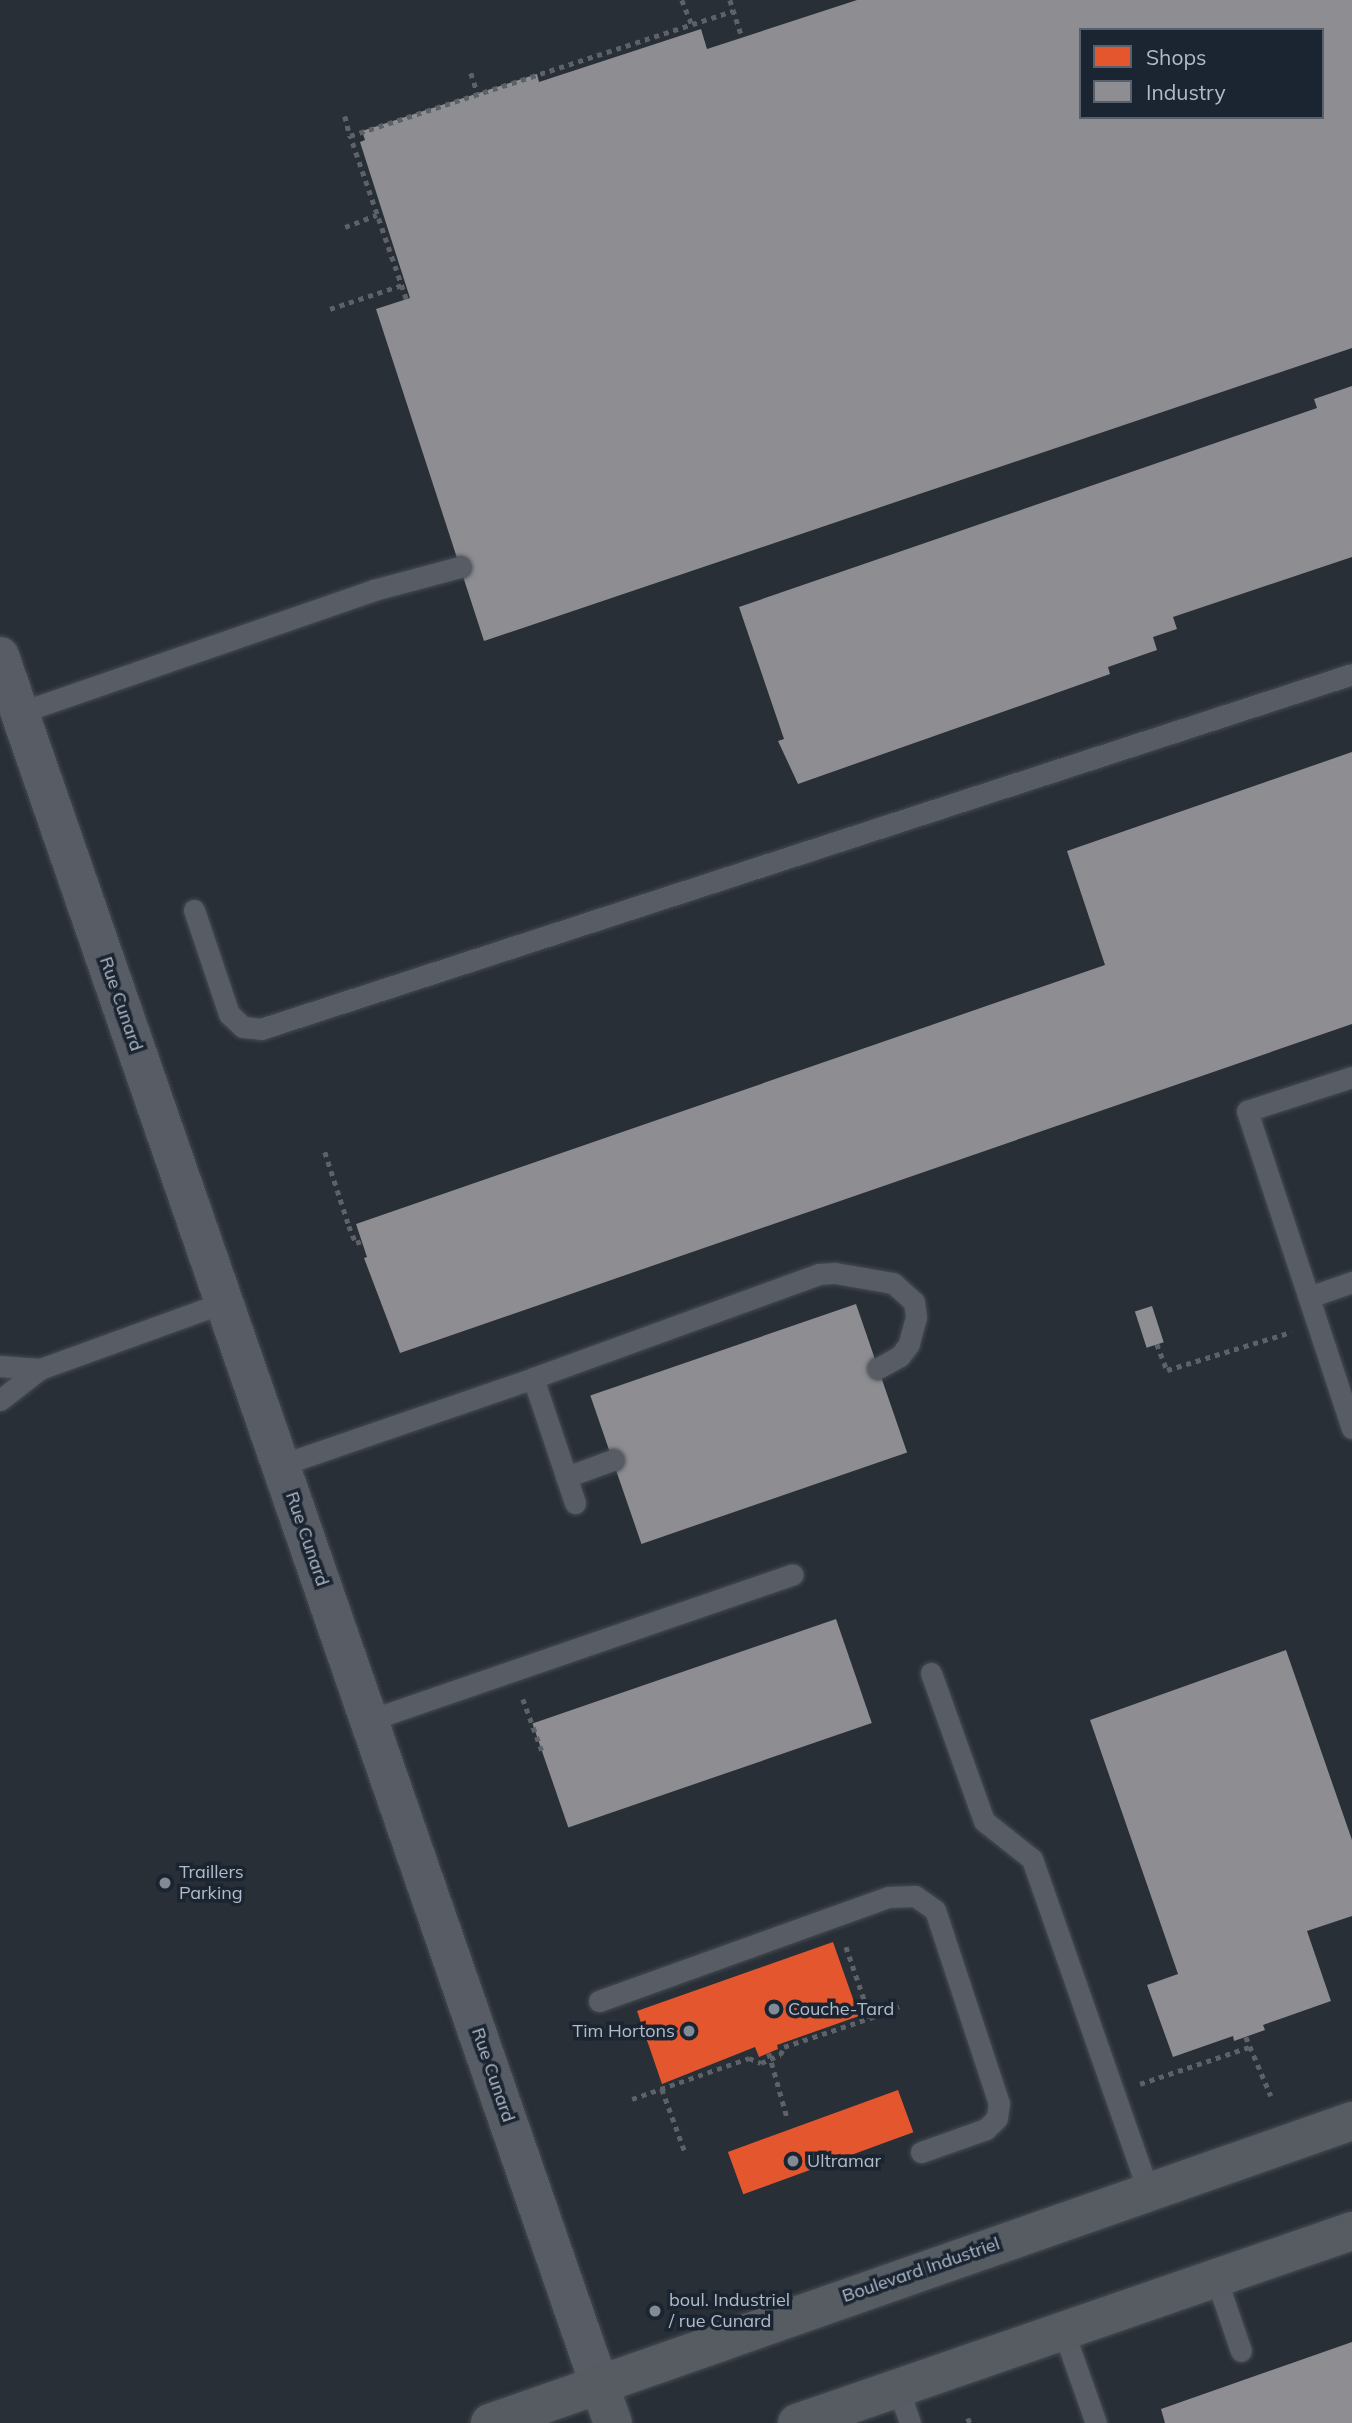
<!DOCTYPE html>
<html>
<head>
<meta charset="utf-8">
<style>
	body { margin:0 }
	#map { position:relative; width:1352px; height:2423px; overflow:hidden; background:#282f37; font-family:Mulish,sans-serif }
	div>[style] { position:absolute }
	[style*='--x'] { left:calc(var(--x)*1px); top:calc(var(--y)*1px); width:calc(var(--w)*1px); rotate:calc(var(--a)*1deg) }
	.shops>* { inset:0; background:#e4572e; transform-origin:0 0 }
	.industry>* { inset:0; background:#8d8d92; transform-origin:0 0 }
	.path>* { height:4.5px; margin-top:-2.25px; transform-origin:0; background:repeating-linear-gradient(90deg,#5c6268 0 5px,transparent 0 10px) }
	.roads { filter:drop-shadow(0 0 2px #464b52) drop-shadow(0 0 2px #464b52) }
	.lane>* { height:21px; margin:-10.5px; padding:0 10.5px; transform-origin:10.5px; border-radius:10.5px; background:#585d65 }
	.street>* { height:38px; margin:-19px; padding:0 19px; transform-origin:19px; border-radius:19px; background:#585d65 }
	.secondary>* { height:38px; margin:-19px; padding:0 19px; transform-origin:19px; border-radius:19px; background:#575c63 }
	.dots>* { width:19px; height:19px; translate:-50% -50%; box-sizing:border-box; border:4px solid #1b2532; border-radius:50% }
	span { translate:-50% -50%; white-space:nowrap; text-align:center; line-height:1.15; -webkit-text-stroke:7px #1b2532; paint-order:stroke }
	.street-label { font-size:18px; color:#b2bbc9 }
	.poi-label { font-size:18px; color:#b2bbc9 }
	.left { translate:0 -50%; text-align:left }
	.right { translate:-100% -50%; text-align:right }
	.legend { position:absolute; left:1079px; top:28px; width:245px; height:91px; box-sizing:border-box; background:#1b2532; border:2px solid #57616e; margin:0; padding:9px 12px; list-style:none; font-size:21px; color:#b2bbc9 }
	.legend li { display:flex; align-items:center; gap:14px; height:35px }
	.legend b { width:35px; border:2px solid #57616e }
</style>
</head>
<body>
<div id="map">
	<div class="shops">
		<i style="clip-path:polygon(833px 1942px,859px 2016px,777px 2045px,778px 2049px,759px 2057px,755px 2047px,662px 2084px,637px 2011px)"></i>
		<i style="left:898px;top:2090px;width:45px;height:181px;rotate:70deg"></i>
	</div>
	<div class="industry">
		<i style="clip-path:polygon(evenodd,857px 0,1352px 0,1352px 348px,484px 641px,376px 309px,410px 298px,360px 142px,365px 140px,362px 131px,537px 74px,539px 82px,701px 29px,707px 49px,857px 0,1081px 30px,1322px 30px,1322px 117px,1081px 117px,1081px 30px)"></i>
		<i style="clip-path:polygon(1352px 386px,1352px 557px,1173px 617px,1177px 629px,1153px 637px,1157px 650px,1108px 667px,1110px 674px,798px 784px,778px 741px,784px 739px,739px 607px,1317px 408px,1314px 399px)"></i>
		<i style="clip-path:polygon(1352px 752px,1352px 1024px,400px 1353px,364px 1258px,367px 1257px,356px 1224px,1105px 965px,1067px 851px)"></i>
		<i style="left:856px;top:1304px;width:157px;height:281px;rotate:71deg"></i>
		<i style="left:1152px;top:1306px;width:38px;height:18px;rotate:72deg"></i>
		<i style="left:836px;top:1619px;width:110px;height:321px;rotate:71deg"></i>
		<i style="clip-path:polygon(1286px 1650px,1352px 1840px,1352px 1916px,1307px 1931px,1331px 2001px,1263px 2025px,1265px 2030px,1234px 2041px,1233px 2036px,1173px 2057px,1147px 1985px,1178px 1974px,1090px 1720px)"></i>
		<i style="clip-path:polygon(1352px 2342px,1352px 2423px,1165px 2423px,1161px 2409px)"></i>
	</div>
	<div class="path">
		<i style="--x:682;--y:0;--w:27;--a:68"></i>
		<i style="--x:730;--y:0;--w:39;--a:72"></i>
		<i style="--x:471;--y:73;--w:22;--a:72"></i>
		<i style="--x:345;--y:116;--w:21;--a:76"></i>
		<i style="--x:345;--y:227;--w:34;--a:-21"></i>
		<i style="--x:406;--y:299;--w:172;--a:-109"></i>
		<i style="--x:350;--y:136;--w:403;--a:-18.1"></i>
		<i style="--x:330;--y:309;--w:76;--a:-18.4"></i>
		<i style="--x:325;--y:1152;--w:78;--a:72"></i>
		<i style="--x:349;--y:1226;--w:18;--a:68"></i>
		<i style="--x:356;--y:1243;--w:6;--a:-18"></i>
		<i style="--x:1157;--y:1344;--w:28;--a:69"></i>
		<i style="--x:1167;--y:1370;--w:130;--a:-17"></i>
		<i style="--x:523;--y:1699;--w:55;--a:69.9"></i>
		<i style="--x:870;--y:2018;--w:31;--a:-21"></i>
		<i style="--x:1246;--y:2037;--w:64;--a:67"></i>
		<i style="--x:769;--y:2053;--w:66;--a:74.3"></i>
		<i style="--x:1140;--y:2084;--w:115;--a:-18.7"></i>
		<i style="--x:662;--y:2089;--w:67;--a:69.9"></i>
		<i style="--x:632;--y:2099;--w:124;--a:-19.3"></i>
		<i style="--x:749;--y:2058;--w:13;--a:23"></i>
		<i style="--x:761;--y:2063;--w:21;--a:-23"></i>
		<i style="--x:780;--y:2055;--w:9;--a:-63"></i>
		<i style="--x:784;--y:2047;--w:91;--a:-18.6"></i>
		<i style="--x:870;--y:2018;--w:77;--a:-108.9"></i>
		<i style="--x:968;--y:2418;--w:5;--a:68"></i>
	</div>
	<div class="roads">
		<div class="lane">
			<i style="--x:19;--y:713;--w:376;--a:-19.1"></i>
			<i style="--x:374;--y:590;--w:89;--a:-15"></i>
			<i style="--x:194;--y:910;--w:110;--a:71.4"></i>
			<i style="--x:229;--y:1014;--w:19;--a:43"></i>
			<i style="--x:243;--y:1027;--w:18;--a:6"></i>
			<i style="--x:261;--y:1029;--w:1147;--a:-18.02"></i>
			<i style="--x:1352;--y:1077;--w:110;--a:162.1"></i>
			<i style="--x:1247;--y:1111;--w:334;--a:71.7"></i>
			<i style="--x:1309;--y:1297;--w:46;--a:-19.2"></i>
			<i style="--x:0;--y:1366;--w:40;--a:4.3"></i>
			<i style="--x:533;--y:1378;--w:304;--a:-20"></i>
			<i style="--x:819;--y:1274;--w:16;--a:-4"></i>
			<i style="--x:835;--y:1273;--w:59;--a:9.8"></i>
			<i style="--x:893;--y:1283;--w:28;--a:42"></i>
			<i style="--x:914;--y:1302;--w:15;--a:82"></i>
			<i style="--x:916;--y:1317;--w:28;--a:105"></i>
			<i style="--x:909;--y:1344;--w:15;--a:127"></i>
			<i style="--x:900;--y:1356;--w:25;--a:151"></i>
			<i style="--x:0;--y:1400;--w:51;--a:-37.8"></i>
			<i style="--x:40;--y:1369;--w:197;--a:-19.9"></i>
			<i style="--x:281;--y:1465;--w:267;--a:-19"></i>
			<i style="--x:533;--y:1378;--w:132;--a:71.4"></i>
			<i style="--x:566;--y:1477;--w:50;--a:-19.9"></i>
			<i style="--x:931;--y:1673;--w:157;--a:70.3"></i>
			<i style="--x:984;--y:1821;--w:61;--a:38.4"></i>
			<i style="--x:1032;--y:1859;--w:352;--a:70.7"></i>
			<i style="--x:370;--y:1720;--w:447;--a:-19"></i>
			<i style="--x:599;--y:2001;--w:307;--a:-19.8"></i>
			<i style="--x:888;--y:1897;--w:27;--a:-2"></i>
			<i style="--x:915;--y:1896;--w:24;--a:35"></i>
			<i style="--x:935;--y:1910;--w:203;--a:71.7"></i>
			<i style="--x:999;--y:2103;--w:15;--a:98"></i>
			<i style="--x:997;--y:2118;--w:16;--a:135"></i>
			<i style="--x:986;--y:2129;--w:69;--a:160.5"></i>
			<i style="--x:1216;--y:2278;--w:77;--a:71.1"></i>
			<i style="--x:1063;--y:2330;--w:99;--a:70.5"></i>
			<i style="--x:898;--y:2388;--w:37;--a:71"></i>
		</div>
		<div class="street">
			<i style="--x:0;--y:656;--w:1829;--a:70.88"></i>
		</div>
		<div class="secondary">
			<i style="--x:599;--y:2384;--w:41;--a:70.3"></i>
			<i style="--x:490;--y:2423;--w:913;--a:-19.31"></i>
			<i style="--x:797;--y:2423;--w:587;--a:-19.08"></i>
		</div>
	</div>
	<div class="dots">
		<i style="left:165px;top:1883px;background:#828a96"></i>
		<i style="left:774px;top:2009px;background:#828a96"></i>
		<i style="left:689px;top:2031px;background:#828a96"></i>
		<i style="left:793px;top:2161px;background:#828a96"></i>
		<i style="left:655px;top:2311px;background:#828a96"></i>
	</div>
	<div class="street-label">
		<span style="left:121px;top:1004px;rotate:71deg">Rue Cunard</span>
		<span style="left:307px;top:1539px;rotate:71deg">Rue Cunard</span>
		<span style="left:493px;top:2075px;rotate:71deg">Rue Cunard</span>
		<span style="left:921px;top:2270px;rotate:-19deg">Boulevard Industriel</span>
	</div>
	<div class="poi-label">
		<span class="left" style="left:179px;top:1883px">Traillers<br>Parking</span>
		<span class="left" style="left:788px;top:2009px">Couche-Tard</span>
		<span class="right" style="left:675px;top:2031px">Tim Hortons</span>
		<span class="left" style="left:807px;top:2161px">Ultramar</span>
		<span class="left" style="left:669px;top:2311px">boul. Industriel<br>/ rue Cunard</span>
	</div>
	<ul class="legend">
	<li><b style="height:19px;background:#e4572e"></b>Shops</li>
	<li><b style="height:19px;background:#8d8d92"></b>Industry</li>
	</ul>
</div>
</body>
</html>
